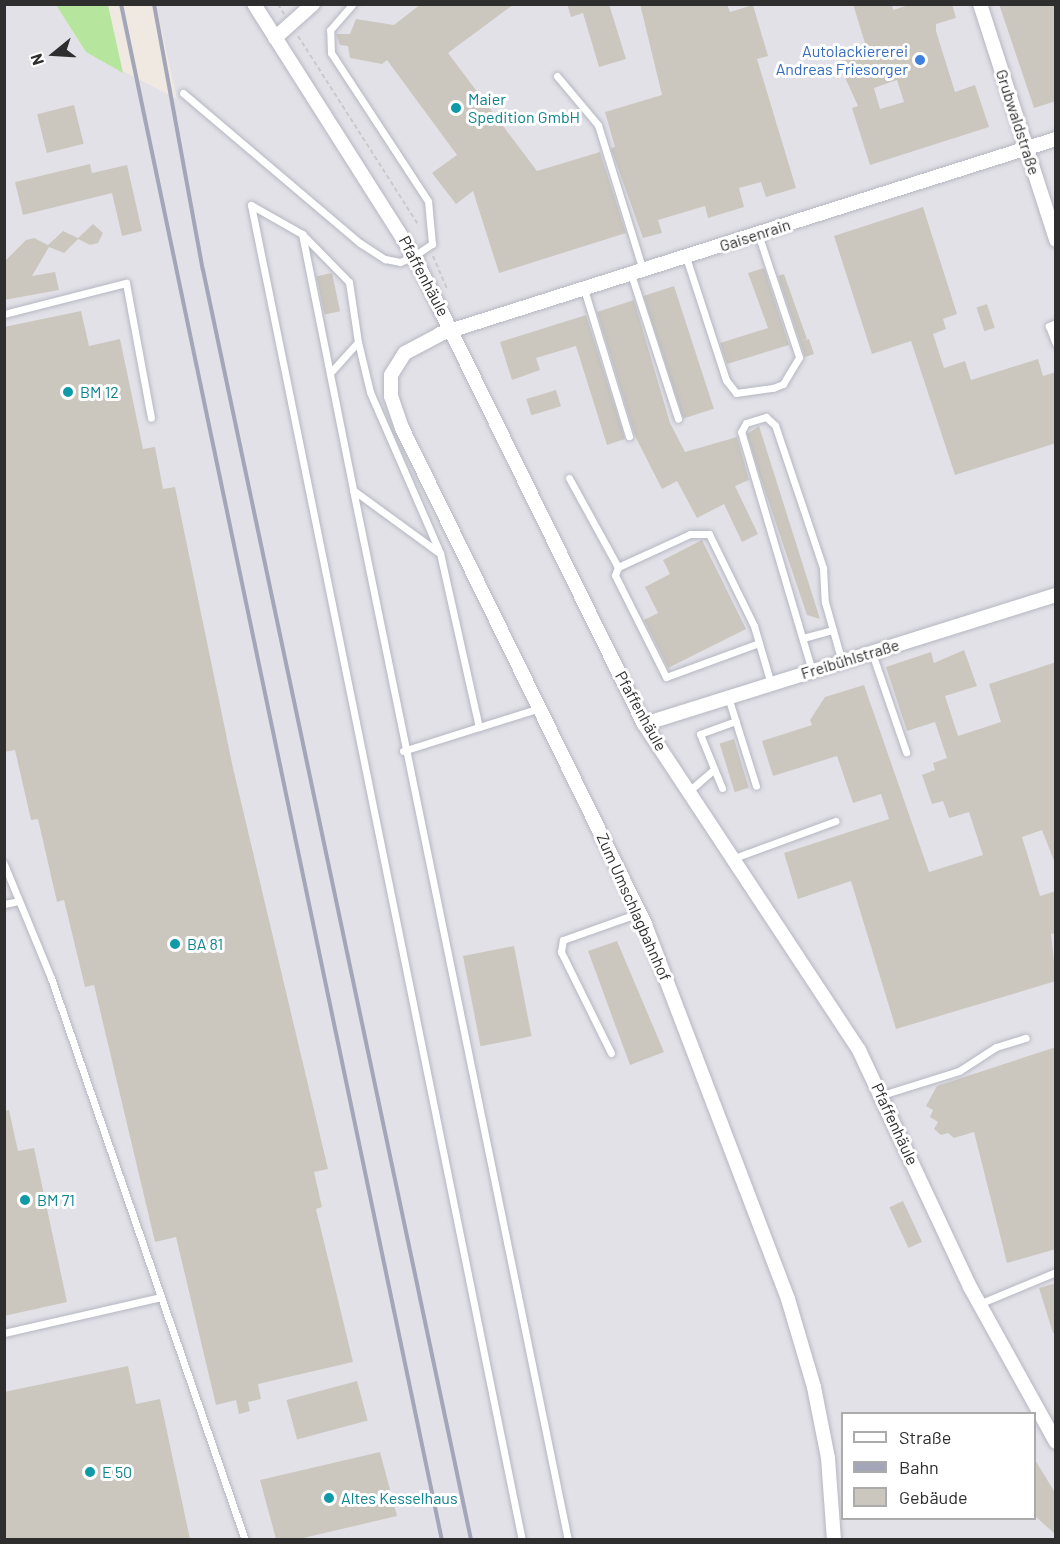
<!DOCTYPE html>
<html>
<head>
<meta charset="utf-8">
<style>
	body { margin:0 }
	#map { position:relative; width:1060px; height:1544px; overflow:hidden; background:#efe9e1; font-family:Barlow,sans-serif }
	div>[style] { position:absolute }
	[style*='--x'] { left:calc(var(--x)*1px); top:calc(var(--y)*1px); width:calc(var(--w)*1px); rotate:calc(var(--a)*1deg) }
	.industrial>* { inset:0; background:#e3e1e8 }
	.green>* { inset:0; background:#b6e59e }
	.building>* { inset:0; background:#cbc7bf; transform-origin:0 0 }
	.path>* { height:2px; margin-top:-1px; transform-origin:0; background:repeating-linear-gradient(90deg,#c9c9c9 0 4.5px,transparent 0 7.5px) }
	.roads { filter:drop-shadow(0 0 2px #b4b7c1) drop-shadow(0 0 2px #b4b7c1) }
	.lane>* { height:7px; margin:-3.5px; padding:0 3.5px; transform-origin:3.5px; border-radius:3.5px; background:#fff }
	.street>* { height:14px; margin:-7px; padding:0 7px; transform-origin:7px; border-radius:7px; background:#fff }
	.rail>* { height:4px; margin:-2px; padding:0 2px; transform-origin:2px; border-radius:2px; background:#a3a6b8 }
	.dots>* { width:16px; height:16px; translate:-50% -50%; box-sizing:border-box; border:3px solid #fff; border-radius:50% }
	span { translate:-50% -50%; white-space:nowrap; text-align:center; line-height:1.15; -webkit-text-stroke:6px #fff; paint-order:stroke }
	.shop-label { font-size:16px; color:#366cbe }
	.right { translate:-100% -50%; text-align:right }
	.culture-label { font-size:16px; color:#0d838f }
	.left { translate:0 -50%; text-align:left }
	.street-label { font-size:16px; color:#2e2e2e }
	.frame { position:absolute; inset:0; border:6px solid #2e2e2e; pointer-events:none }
	.legend { position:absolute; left:841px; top:1412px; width:195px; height:108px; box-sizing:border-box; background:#fff; border:2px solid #ababab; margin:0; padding:8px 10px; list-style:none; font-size:18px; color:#2e2e2e }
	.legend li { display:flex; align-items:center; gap:12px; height:30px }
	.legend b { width:30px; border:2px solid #ababab }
	.north { position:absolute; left:24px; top:24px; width:60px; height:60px; -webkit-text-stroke:4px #fff; paint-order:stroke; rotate:252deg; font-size:16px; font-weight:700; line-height:24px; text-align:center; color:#2e2e2e }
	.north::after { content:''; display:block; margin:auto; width:21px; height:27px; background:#2e2e2e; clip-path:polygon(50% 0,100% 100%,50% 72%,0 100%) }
</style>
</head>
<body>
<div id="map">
	<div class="industrial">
		<i style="clip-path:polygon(evenodd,5px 5px,56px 5px,86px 52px,177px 99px,156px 5px,1055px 5px,1055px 1539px,5px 1540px,5px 5px,842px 1414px,1034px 1414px,1034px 1518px,842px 1518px,842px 1414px)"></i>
	</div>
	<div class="green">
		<i style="clip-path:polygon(56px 5px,108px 5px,123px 73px,86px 52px)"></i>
	</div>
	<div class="building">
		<i style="clip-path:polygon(421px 4px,514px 4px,448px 53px,537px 171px,600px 152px,626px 233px,499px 273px,473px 191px,456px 204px,432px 173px,457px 155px,387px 60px,382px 64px,350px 58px,348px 46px,340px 45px,336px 34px,350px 34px,356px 19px,394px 25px)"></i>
		<i style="clip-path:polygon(567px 4px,609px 4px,626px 59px,599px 67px,583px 13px,571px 17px)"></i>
		<i style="clip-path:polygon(640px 4px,727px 4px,730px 12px,753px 5px,768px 56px,757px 59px,796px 188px,766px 197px,761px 182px,739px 188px,744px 207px,708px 218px,705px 206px,658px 220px,662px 233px,643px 238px,611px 148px,615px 147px,605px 112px,662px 95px)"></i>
		<i style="clip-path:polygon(evenodd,853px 4px,892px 4px,893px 10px,912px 4px,952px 4px,956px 18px,936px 24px,936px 31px,955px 92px,975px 85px,989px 127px,870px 165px,852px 108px,858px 106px,838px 62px,868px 53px,853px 4px,897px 80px,904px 102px,880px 109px,874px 88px,897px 80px)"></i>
		<i style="clip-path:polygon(999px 4px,1056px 4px,1056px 101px,1034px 108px)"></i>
		<i style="left:74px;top:105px;width:40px;height:38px;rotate:76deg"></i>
		<i style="clip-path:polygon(90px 164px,92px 173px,127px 165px,142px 231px,122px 236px,112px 193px,23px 215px,15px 182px)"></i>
		<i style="clip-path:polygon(923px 207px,957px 314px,943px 319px,946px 329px,933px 334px,944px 368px,965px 361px,971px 380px,1038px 359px,1043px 376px,1056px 372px,1056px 443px,955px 475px,911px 341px,872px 354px,834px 236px)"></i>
		<i style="clip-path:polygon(93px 224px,103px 233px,98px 243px,90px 245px,78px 239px,64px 253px,49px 247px,32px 276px,55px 272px,59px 290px,4px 300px,4px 262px,26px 240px,34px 238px,48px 245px,63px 231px,78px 238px)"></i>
		<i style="clip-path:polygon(764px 268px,789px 345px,727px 364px,720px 343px,768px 328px,748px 273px)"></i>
		<i style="left:332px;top:273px;width:39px;height:16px;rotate:78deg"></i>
		<i style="clip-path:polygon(784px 274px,807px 339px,800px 341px,809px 339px,814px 354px,805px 357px,778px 276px)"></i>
		<i style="left:674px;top:286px;width:129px;height:32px;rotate:72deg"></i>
		<i style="clip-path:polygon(634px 300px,670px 423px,685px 452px,737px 437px,749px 480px,735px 486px,758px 534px,742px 542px,724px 504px,697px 518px,677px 481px,662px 489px,635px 436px,597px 312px)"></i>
		<i style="left:987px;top:304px;width:25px;height:11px;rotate:72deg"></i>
		<i style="clip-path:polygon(81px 311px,89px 346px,120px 339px,143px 449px,155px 447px,163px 489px,175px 487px,233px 768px,328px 1169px,314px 1172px,322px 1207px,316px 1209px,353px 1362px,258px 1384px,261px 1399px,248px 1402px,250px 1411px,239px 1414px,236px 1400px,216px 1405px,176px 1237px,155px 1242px,94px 985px,85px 987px,64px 900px,57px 902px,38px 819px,31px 820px,15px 750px,4px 752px,4px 327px)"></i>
		<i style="clip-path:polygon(586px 315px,625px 439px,607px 445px,576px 346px,536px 358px,540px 370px,512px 380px,500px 342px)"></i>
		<i style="left:556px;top:390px;width:17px;height:31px;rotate:73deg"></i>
		<i style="clip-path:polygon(759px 426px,802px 562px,820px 619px,807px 615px,760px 476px,747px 434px)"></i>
		<i style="clip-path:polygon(702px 540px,746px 629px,668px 668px,644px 620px,658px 613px,645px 587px,670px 574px,663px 560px)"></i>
		<i style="clip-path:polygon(964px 650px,977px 686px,945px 696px,958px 736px,1001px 722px,989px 684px,1056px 662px,1056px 866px,1042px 830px,1022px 837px,1040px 896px,1056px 891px,1056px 933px,1051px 934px,1056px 981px,896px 1029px,851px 881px,798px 899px,784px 853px,889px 819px,881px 794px,853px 803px,837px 756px,773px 776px,762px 741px,812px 725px,810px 720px,825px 697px,864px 685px,929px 872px,983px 855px,969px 812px,949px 818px,943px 801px,932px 804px,922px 775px,935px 770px,933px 763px,947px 758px,935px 722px,907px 731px,886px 667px,931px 652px,934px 663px)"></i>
		<i style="left:734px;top:739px;width:51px;height:15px;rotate:73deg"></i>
		<i style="clip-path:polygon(617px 941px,664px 1052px,630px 1065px,588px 951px)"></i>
		<i style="left:514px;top:946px;width:92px;height:52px;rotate:79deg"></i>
		<i style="clip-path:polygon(1056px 1047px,1056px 1249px,1007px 1263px,974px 1132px,954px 1138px,948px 1133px,941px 1135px,934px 1129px,938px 1122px,930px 1117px,933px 1110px,926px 1106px,937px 1086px)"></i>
		<i style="clip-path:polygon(9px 1110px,18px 1151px,34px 1148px,67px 1302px,4px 1316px,4px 1111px)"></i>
		<i style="left:903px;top:1201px;width:45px;height:15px;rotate:65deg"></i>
		<i style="clip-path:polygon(1056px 1283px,1056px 1333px,1053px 1333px,1039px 1288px)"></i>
		<i style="clip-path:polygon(128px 1366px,136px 1404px,160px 1399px,190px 1539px,4px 1539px,4px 1392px)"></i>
		<i style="left:357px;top:1381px;width:41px;height:73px;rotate:75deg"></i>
		<i style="clip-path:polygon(380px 1452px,397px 1516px,299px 1539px,276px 1539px,260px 1480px)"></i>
		<i style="clip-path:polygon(1035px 1460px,1056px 1494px,1056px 1535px,1035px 1516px)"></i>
	</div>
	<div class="path">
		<i style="--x:278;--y:4;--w:12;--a:59"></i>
		<i style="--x:298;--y:36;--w:225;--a:57.5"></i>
		<i style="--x:433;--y:256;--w:36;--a:67"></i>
	</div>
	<div class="roads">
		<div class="lane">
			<i style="--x:557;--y:76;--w:64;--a:50.1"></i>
			<i style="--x:598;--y:125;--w:152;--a:72.8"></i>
			<i style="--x:183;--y:93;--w:232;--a:40.3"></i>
			<i style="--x:360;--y:243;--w:30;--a:33"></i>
			<i style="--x:385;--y:259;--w:15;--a:11"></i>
			<i style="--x:400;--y:262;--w:15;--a:-23"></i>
			<i style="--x:414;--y:256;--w:22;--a:-34"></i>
			<i style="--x:432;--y:244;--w:43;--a:-95.3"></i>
			<i style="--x:428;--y:201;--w:177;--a:-123.2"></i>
			<i style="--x:331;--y:53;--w:23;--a:-92"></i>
			<i style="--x:330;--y:30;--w:35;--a:-49"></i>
			<i style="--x:251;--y:205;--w:1362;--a:78.53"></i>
			<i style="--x:251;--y:205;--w:59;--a:29.6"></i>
			<i style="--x:302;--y:234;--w:67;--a:45.6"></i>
			<i style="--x:349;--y:282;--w:61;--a:81.5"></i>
			<i style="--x:358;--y:342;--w:42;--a:132.1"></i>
			<i style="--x:302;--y:234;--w:261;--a:78.7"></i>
			<i style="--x:353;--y:490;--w:105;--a:36.1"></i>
			<i style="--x:686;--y:257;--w:129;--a:72"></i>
			<i style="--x:726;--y:380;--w:16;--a:52"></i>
			<i style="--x:736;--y:393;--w:37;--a:-8"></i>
			<i style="--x:773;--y:388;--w:11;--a:-22"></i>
			<i style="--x:783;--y:384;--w:31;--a:-59"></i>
			<i style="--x:799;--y:357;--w:130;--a:-108.4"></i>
			<i style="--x:631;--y:274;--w:152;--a:72"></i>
			<i style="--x:584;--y:289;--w:154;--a:73"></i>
			<i style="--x:4;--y:314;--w:126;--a:-14.3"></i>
			<i style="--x:126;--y:283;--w:137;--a:79.5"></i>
			<i style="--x:1056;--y:323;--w:8;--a:157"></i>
			<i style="--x:1049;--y:326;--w:19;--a:69"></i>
			<i style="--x:358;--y:342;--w:51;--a:76.5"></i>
			<i style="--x:370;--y:392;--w:176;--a:66.5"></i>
			<i style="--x:440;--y:553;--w:178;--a:77.4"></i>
			<i style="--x:479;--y:727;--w:64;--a:-17.3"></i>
			<i style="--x:569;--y:478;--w:102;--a:61.2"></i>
			<i style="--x:353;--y:490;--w:1072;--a:78.43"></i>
			<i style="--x:803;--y:638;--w:31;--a:-15"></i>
			<i style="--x:759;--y:643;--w:99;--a:159.9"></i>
			<i style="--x:666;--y:677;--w:114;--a:-116.6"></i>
			<i style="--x:615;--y:575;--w:9;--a:-69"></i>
			<i style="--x:618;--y:567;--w:79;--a:-24.6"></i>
			<i style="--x:690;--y:534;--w:19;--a:0"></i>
			<i style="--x:709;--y:534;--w:102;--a:63.9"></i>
			<i style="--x:754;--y:626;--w:60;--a:73.7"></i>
			<i style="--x:872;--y:653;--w:105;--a:71"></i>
			<i style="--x:812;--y:671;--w:249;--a:-106.5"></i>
			<i style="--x:741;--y:432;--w:10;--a:-61"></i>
			<i style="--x:746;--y:423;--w:21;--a:-17"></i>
			<i style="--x:766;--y:417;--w:12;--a:42"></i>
			<i style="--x:775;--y:425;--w:151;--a:71.4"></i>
			<i style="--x:823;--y:568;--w:34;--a:87"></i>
			<i style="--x:825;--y:602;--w:62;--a:74.2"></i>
			<i style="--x:728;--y:697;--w:93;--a:72.5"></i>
			<i style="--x:403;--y:751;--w:80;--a:-17.5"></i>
			<i style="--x:722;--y:788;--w:58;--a:-112.2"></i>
			<i style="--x:700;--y:734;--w:38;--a:-20"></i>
			<i style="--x:689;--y:791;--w:33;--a:-41"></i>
			<i style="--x:734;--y:858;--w:108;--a:-20.1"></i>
			<i style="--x:4;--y:864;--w:123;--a:67.6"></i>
			<i style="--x:51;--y:978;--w:595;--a:70.96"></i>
			<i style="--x:4;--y:904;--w:15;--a:-11"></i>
			<i style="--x:611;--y:1053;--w:113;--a:-116.3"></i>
			<i style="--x:561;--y:952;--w:12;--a:-81"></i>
			<i style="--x:563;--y:940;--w:81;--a:-19.6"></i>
			<i style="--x:882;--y:1095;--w:81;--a:-17.3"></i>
			<i style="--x:959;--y:1071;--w:44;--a:-33"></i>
			<i style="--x:996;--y:1047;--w:31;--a:-17"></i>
			<i style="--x:979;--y:1304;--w:83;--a:-22.6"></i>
			<i style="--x:4;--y:1333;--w:161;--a:-12.9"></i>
		</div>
		<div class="street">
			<i style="--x:254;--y:4;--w:299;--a:57.6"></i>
			<i style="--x:414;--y:256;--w:521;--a:63.83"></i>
			<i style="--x:644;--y:724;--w:391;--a:56.6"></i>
			<i style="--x:859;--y:1050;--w:262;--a:64.9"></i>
			<i style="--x:970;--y:1287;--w:177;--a:61"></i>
			<i style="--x:980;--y:4;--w:248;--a:72.1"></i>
			<i style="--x:275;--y:38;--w:51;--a:-41.8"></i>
			<i style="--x:644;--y:724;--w:432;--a:-17.4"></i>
			<i style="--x:834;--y:1540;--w:82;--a:-94.2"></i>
			<i style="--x:828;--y:1458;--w:72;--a:-101.2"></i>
			<i style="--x:814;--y:1387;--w:92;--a:-106.5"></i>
			<i style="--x:788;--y:1299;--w:401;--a:-110.9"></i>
			<i style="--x:645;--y:924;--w:552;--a:-116.1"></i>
			<i style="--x:402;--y:428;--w:34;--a:-109"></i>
			<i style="--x:391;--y:396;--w:21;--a:-90"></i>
			<i style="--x:391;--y:375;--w:26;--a:-58"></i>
			<i style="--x:405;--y:353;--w:40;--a:-28"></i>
			<i style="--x:440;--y:334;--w:646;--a:-17.57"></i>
		</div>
	</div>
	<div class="rail">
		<i style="--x:121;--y:4;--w:1569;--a:78.2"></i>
		<i style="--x:154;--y:4;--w:270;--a:79.6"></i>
		<i style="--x:203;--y:270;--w:1298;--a:78.08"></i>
	</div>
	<div class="dots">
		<i style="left:920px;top:60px;background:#3f7fe0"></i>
		<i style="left:456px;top:108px;background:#0f9aa8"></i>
		<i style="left:68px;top:392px;background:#0f9aa8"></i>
		<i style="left:175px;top:944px;background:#0f9aa8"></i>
		<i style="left:25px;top:1200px;background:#0f9aa8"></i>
		<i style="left:90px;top:1472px;background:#0f9aa8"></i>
		<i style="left:329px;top:1498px;background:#0f9aa8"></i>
	</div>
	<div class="shop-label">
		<span class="right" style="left:908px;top:60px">Autolackiererei<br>Andreas Friesorger</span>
	</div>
	<div class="culture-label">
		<span class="left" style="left:468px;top:108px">Maier<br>Spedition GmbH</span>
		<span class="left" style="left:80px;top:392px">BM 12</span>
		<span class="left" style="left:187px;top:944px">BA 81</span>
		<span class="left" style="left:37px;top:1200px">BM 71</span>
		<span class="left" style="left:102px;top:1472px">E 50</span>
		<span class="left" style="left:341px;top:1498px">Altes Kesselhaus</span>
	</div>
	<div class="street-label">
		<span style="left:1018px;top:122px;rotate:72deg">Grubwaldstraße</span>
		<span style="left:755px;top:235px;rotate:-18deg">Gaisenrain</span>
		<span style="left:424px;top:276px;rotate:62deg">Pfaffenhäule</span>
		<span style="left:850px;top:659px;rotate:-17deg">Freibühlstraße</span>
		<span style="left:641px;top:711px;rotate:61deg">Pfaffenhäule</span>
		<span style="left:634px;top:907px;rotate:66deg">Zum Umschlagbahnhof</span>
		<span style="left:895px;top:1124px;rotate:65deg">Pfaffenhäule</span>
	</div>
	<div class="frame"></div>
	<ul class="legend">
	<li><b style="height:8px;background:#fff"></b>Straße</li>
	<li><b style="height:8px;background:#a3a6b8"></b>Bahn</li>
	<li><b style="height:16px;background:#cbc7bf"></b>Gebäude</li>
	</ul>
	<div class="north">N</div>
</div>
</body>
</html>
